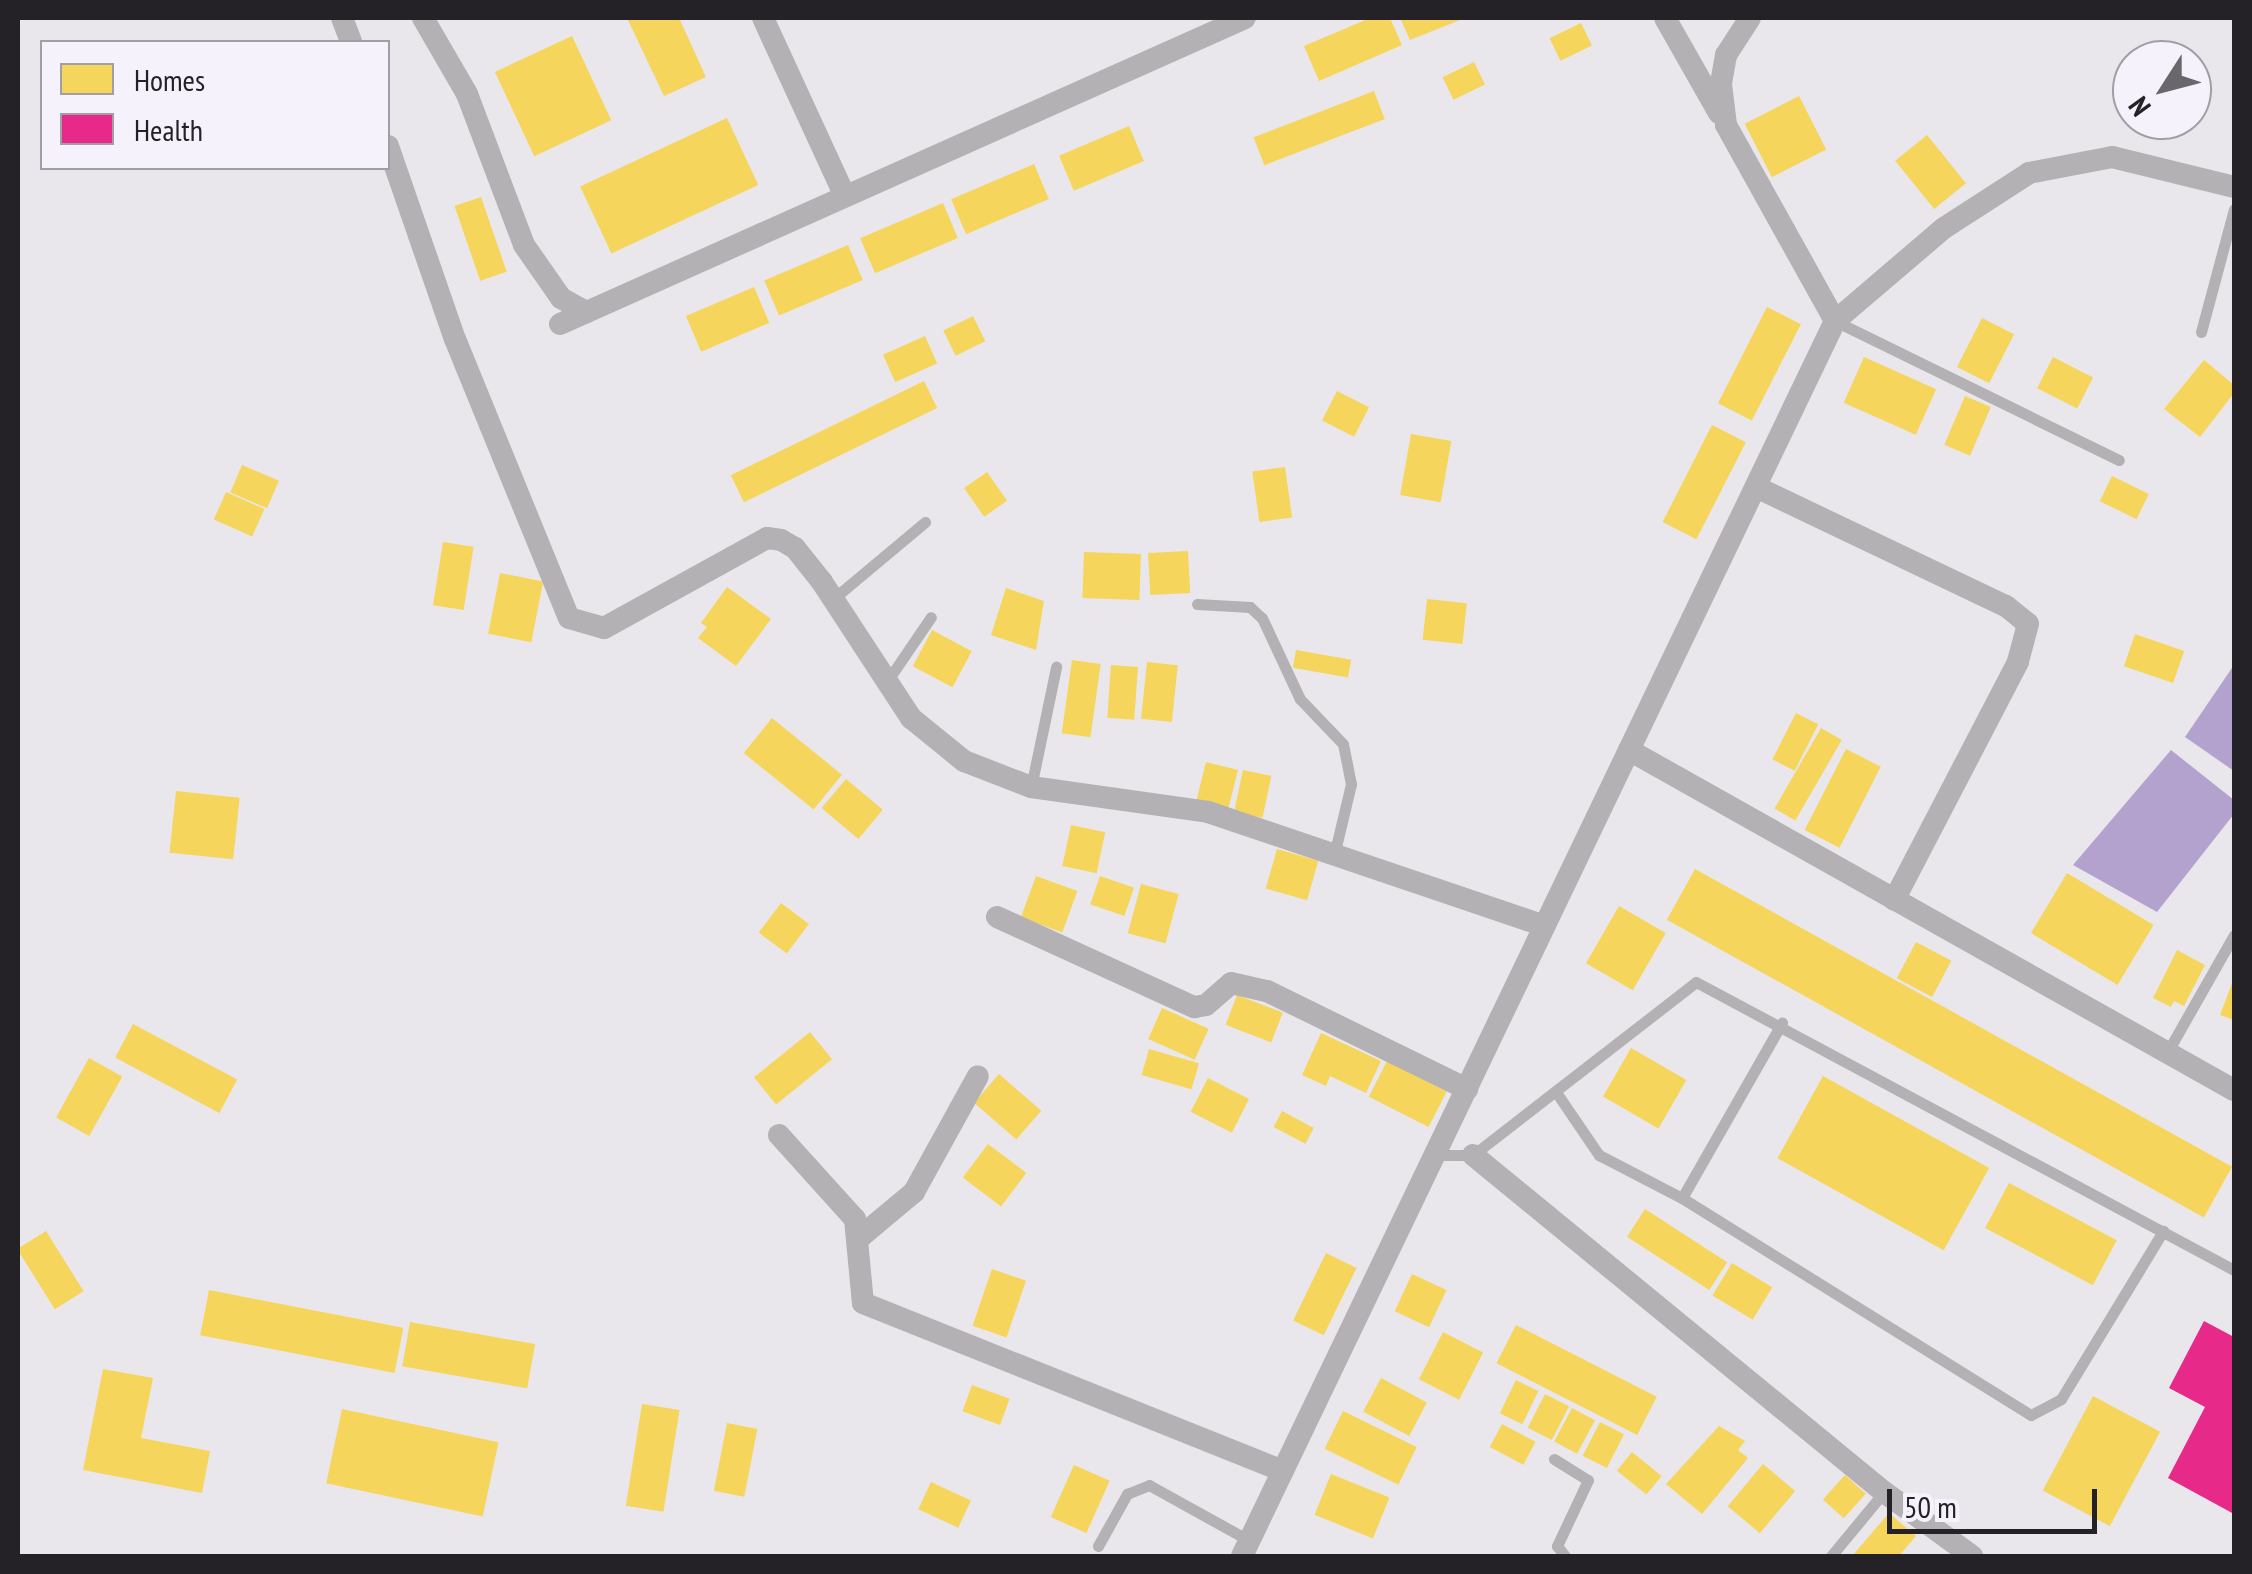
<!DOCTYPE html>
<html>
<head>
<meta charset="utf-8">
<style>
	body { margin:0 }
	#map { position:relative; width:2252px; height:1574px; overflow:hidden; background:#e9e7eb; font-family:"PT Sans Narrow",sans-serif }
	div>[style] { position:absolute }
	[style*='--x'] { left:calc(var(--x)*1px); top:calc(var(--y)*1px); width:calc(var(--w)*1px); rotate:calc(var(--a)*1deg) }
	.water>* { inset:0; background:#b4a2ce }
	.homes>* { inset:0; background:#f6d55c; transform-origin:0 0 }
	.health>* { inset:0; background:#e7298a }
	.service>* { height:11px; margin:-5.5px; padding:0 5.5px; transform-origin:5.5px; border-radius:5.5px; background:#b3b1b4 }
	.minor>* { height:22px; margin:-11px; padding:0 11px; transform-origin:11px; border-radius:11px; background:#b3b1b4 }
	span { translate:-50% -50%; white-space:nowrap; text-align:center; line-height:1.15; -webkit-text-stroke:10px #f5f2fb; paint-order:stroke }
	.frame { position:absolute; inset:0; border:20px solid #242226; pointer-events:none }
	.legend { position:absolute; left:40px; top:40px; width:350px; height:130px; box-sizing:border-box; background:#f5f2fb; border:2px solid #a19fa6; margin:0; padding:12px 18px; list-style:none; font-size:30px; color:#242226 }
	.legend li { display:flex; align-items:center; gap:20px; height:50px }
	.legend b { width:50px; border:2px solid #a19fa6 }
	.north { position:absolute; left:2112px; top:40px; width:100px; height:100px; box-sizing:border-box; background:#f5f2fb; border:2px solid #a19fa6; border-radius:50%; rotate:234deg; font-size:28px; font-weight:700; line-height:40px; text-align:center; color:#242226 }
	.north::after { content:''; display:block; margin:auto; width:35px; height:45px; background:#69676b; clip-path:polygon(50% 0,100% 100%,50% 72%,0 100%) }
	.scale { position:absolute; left:1887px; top:1489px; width:210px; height:45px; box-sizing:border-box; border:5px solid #242226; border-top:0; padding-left:12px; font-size:30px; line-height:35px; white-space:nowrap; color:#242226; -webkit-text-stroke:8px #f5f2fb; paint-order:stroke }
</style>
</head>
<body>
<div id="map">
	<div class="water">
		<i style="clip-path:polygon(2234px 665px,2234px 771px,2185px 737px)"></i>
		<i style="clip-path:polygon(2171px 750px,2234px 800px,2234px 814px,2157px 912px,2073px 865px)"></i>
	</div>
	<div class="homes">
		<i style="clip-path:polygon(627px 18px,679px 18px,706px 77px,664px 96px)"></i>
		<i style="clip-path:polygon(1370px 18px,1390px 18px,1402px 45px,1319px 81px,1304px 46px)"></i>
		<i style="clip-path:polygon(1400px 18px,1465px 18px,1410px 40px)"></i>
		<i style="left:1581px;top:23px;width:25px;height:35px;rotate:64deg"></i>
		<i style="left:572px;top:36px;width:93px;height:85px;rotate:65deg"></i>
		<i style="left:1474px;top:62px;width:25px;height:35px;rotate:64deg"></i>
		<i style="left:1374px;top:91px;width:30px;height:129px;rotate:69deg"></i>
		<i style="left:1799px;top:96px;width:60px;height:61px;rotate:63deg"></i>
		<i style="left:727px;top:118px;width:74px;height:162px;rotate:65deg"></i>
		<i style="left:1129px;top:126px;width:38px;height:76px;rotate:67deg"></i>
		<i style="left:1927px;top:135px;width:62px;height:41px;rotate:51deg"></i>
		<i style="left:1034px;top:164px;width:38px;height:90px;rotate:67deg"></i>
		<i style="left:481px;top:197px;width:79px;height:28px;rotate:71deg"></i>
		<i style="left:943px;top:203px;width:38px;height:90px;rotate:67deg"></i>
		<i style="left:848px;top:245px;width:38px;height:91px;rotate:67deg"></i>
		<i style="left:754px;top:287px;width:39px;height:74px;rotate:67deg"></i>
		<i style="left:1767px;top:307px;width:38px;height:108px;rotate:27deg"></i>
		<i style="left:973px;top:316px;width:28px;height:33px;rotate:64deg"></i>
		<i style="left:1982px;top:318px;width:36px;height:55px;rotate:27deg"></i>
		<i style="left:925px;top:336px;width:30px;height:46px;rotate:66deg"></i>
		<i style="left:1864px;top:357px;width:79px;height:50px;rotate:24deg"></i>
		<i style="left:2053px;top:357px;width:45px;height:35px;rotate:27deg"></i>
		<i style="clip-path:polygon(2204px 360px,2234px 385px,2234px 393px,2200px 437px,2164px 409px)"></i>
		<i style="left:924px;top:381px;width:30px;height:215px;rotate:64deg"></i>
		<i style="left:1337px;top:391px;width:36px;height:33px;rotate:27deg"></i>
		<i style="left:1965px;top:396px;width:28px;height:53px;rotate:23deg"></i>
		<i style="left:1712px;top:425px;width:38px;height:109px;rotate:27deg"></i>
		<i style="left:1411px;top:434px;width:41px;height:62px;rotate:10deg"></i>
		<i style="left:242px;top:465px;width:40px;height:30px;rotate:23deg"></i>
		<i style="left:1285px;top:467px;width:51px;height:33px;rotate:82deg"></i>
		<i style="left:987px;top:472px;width:35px;height:28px;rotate:55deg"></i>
		<i style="left:2112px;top:476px;width:41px;height:28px;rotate:26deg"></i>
		<i style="left:226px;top:492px;width:42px;height:30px;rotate:24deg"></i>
		<i style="left:443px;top:542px;width:31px;height:64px;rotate:9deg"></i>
		<i style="left:1188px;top:551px;width:42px;height:40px;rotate:87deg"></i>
		<i style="left:1084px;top:552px;width:57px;height:46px;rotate:2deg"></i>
		<i style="left:500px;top:573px;width:44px;height:62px;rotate:11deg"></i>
		<i style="clip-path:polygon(727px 587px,771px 619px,736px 666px,698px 638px,707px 627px,701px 623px)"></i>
		<i style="clip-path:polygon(1006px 588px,1044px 601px,1036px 650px,991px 635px)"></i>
		<i style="left:1427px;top:599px;width:40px;height:41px;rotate:6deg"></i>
		<i style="left:932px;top:630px;width:45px;height:41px;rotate:28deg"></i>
		<i style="left:2135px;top:634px;width:52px;height:34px;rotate:19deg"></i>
		<i style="left:1296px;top:650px;width:56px;height:18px;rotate:10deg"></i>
		<i style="left:1072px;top:660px;width:29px;height:74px;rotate:8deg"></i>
		<i style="left:1147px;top:662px;width:31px;height:57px;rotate:6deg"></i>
		<i style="left:1111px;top:665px;width:27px;height:53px;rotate:4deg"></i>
		<i style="left:1796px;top:713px;width:25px;height:52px;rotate:27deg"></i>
		<i style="left:772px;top:718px;width:90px;height:45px;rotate:39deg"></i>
		<i style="left:1821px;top:728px;width:24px;height:93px;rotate:30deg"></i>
		<i style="left:1846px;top:749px;width:39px;height:91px;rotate:27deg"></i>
		<i style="left:1206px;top:762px;width:33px;height:40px;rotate:14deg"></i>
		<i style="left:1243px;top:770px;width:29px;height:43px;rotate:12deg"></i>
		<i style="left:846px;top:779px;width:48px;height:38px;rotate:40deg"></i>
		<i style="left:176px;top:791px;width:64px;height:62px;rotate:6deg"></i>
		<i style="left:1071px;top:825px;width:35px;height:42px;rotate:12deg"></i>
		<i style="left:1277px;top:849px;width:43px;height:41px;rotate:16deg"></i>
		<i style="left:1695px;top:869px;width:614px;height:58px;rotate:29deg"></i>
		<i style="left:2067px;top:873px;width:101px;height:70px;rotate:31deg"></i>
		<i style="left:1036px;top:876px;width:44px;height:44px;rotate:20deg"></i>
		<i style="left:1100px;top:876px;width:36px;height:30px;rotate:19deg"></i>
		<i style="left:1141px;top:884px;width:39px;height:51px;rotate:15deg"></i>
		<i style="left:781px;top:903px;width:35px;height:37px;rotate:37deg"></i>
		<i style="left:1619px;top:906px;width:54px;height:66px;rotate:30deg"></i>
		<i style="left:1916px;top:942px;width:40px;height:41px;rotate:28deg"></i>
		<i style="clip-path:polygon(2177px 950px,2205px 965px,2184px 1006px,2174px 1001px,2171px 1007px,2153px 998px)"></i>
		<i style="clip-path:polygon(2234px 978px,2234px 1020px,2220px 1015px)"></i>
		<i style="left:1237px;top:995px;width:49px;height:32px;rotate:21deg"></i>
		<i style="left:1162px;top:1008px;width:51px;height:34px;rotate:24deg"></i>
		<i style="left:133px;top:1024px;width:118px;height:38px;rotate:28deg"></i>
		<i style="left:810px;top:1032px;width:35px;height:72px;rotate:51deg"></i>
		<i style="clip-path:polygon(1321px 1033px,1381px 1061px,1366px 1093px,1330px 1076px,1326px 1086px,1302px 1075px)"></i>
		<i style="left:1631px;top:1048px;width:64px;height:56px;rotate:30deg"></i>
		<i style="left:1149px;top:1049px;width:52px;height:27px;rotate:16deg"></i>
		<i style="left:89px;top:1058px;width:38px;height:68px;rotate:29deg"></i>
		<i style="left:1387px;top:1061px;width:67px;height:40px;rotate:27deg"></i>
		<i style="left:999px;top:1074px;width:56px;height:38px;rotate:41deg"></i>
		<i style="left:1823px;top:1076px;width:190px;height:94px;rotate:29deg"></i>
		<i style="left:1208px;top:1078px;width:46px;height:38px;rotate:27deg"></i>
		<i style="left:1282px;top:1111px;width:36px;height:18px;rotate:28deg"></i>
		<i style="left:988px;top:1144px;width:48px;height:42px;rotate:37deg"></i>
		<i style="left:2009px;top:1183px;width:122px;height:51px;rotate:28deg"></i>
		<i style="left:1645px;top:1209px;width:98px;height:33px;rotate:33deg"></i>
		<i style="left:46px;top:1231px;width:71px;height:34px;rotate:58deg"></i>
		<i style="left:1326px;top:1253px;width:34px;height:75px;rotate:26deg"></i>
		<i style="left:1732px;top:1263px;width:47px;height:38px;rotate:31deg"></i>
		<i style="left:992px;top:1269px;width:36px;height:60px;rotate:19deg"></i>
		<i style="left:1412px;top:1274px;width:38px;height:41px;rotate:25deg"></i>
		<i style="left:209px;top:1290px;width:198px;height:46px;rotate:11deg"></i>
		<i style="left:410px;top:1322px;width:127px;height:45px;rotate:10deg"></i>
		<i style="left:1516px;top:1325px;width:158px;height:43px;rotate:27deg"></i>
		<i style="left:1443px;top:1332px;width:45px;height:53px;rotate:27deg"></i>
		<i style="clip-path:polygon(103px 1369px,153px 1378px,141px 1438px,210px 1451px,202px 1493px,83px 1470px)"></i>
		<i style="left:1381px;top:1378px;width:52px;height:38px;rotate:28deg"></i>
		<i style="left:1516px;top:1380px;width:25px;height:37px;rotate:26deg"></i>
		<i style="left:972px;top:1385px;width:40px;height:28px;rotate:20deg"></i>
		<i style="left:1545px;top:1394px;width:27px;height:38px;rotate:27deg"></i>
		<i style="left:2093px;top:1396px;width:76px;height:107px;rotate:28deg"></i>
		<i style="left:642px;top:1404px;width:38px;height:103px;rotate:9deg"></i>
		<i style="left:1572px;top:1408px;width:26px;height:38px;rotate:28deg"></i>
		<i style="left:342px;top:1409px;width:160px;height:76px;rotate:12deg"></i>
		<i style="left:1343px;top:1411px;width:82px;height:42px;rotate:26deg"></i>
		<i style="left:1600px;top:1422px;width:27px;height:38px;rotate:27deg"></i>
		<i style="left:727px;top:1423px;width:31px;height:69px;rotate:11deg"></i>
		<i style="left:1502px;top:1424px;width:38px;height:26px;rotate:28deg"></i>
		<i style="clip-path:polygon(1719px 1426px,1745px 1441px,1738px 1450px,1748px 1458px,1702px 1514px,1666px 1484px)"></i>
		<i style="left:1632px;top:1452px;width:38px;height:24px;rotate:39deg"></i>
		<i style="left:1763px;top:1464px;width:42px;height:55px;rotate:40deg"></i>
		<i style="left:1074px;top:1465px;width:39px;height:57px;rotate:24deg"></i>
		<i style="left:1331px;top:1474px;width:63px;height:44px;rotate:22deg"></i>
		<i style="left:1845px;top:1475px;width:28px;height:33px;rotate:42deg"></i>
		<i style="left:931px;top:1482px;width:44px;height:30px;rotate:25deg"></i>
		<i style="clip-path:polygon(1889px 1513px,1916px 1536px,1899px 1556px,1852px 1556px)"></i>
	</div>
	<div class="health">
		<i style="clip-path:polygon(2204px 1321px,2234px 1337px,2234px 1514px,2168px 1478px,2205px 1407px,2169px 1388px)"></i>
	</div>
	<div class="service">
		<i style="--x:1835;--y:321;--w:316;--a:26.1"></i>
		<i style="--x:2201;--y:332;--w:127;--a:-75"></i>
		<i style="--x:833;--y:599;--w:120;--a:-39.9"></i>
		<i style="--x:1197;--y:604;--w:53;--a:3.2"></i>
		<i style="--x:1250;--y:607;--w:16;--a:43"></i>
		<i style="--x:1262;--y:618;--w:89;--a:64.9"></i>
		<i style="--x:1300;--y:699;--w:62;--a:46.3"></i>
		<i style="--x:1343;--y:744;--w:41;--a:78.7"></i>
		<i style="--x:1351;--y:784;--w:69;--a:103.4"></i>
		<i style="--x:888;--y:680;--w:76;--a:-55.7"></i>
		<i style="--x:1031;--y:787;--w:123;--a:-78.2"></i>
		<i style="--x:2168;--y:1051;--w:133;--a:-60.4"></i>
		<i style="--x:1558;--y:1095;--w:73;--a:55.7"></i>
		<i style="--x:1599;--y:1155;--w:93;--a:27.4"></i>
		<i style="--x:1682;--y:1198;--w:411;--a:31.9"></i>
		<i style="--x:2031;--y:1415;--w:34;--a:-28"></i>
		<i style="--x:2061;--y:1399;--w:197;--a:-58.7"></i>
		<i style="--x:1435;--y:1155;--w:38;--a:0"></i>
		<i style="--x:1473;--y:1155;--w:282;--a:-37.8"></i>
		<i style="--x:1696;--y:982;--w:610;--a:28.16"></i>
		<i style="--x:1682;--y:1198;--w:202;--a:-60.3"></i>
		<i style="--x:1554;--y:1459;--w:40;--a:32"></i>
		<i style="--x:1588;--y:1480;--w:73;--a:115.2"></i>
		<i style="--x:1557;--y:1546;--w:13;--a:51"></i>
		<i style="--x:1098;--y:1546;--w:60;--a:-60.9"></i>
		<i style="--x:1127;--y:1494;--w:24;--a:-22"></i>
		<i style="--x:1149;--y:1485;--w:115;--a:29"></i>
		<i style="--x:1831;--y:1556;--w:83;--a:-50.4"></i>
	</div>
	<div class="minor">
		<i style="--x:342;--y:18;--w:26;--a:69"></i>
		<i style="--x:423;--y:18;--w:88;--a:59.9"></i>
		<i style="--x:467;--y:94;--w:161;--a:69.3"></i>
		<i style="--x:524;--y:245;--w:65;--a:55.1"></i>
		<i style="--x:561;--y:298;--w:29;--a:29"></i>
		<i style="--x:763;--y:18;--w:196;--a:65.3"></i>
		<i style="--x:1665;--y:18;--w:109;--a:60.4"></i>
		<i style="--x:1750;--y:18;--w:44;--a:123"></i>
		<i style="--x:1726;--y:55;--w:29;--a:100"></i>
		<i style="--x:1721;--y:84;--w:41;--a:83"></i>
		<i style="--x:1726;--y:125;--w:224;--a:60.9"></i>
		<i style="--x:388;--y:146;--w:204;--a:70.9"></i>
		<i style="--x:455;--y:339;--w:301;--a:67.8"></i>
		<i style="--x:569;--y:618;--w:36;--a:16"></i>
		<i style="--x:604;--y:628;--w:186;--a:-28.9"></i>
		<i style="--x:767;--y:538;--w:14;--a:8"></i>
		<i style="--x:781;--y:540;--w:16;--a:30"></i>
		<i style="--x:795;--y:548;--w:43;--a:51.5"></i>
		<i style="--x:822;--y:582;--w:163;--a:56.8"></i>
		<i style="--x:911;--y:718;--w:68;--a:39.1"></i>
		<i style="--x:964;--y:761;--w:72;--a:21.2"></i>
		<i style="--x:1031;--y:787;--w:179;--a:8"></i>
		<i style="--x:1208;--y:812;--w:355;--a:18.7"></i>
		<i style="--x:560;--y:324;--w:750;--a:-24.07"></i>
		<i style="--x:1756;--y:487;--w:277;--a:25.5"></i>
		<i style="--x:2006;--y:606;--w:28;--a:39"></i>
		<i style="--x:2028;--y:624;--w:39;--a:105"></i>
		<i style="--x:2018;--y:662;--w:268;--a:117.5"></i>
		<i style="--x:1629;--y:750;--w:694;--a:29.34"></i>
		<i style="--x:997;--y:917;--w:217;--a:24.6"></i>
		<i style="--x:1194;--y:1007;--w:12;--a:-9"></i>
		<i style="--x:1206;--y:1005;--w:33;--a:-41"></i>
		<i style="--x:1231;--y:983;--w:37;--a:13"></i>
		<i style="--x:1267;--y:991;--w:223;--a:26.1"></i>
		<i style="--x:779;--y:1135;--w:113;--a:47.9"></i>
		<i style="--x:855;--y:1219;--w:84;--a:84.6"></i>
		<i style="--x:863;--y:1303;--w:452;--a:21.8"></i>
		<i style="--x:1473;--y:1155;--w:531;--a:39.35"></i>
		<i style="--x:1884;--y:1492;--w:109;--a:36"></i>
		<i style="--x:859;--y:1238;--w:72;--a:-39.9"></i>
		<i style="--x:914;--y:1192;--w:132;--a:-61.1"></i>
		<i style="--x:1242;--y:1556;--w:1370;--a:-64.35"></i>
		<i style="--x:1835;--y:321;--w:143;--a:-40.5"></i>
		<i style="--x:1944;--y:228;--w:101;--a:-32.9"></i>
		<i style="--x:2029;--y:173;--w:85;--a:-10.9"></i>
		<i style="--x:2112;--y:157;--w:126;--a:13.8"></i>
	</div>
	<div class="frame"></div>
	<ul class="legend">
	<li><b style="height:28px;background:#f6d55c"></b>Homes</li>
	<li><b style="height:28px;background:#e7298a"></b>Health</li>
	</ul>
	<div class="north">N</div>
	<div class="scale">50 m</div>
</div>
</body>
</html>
